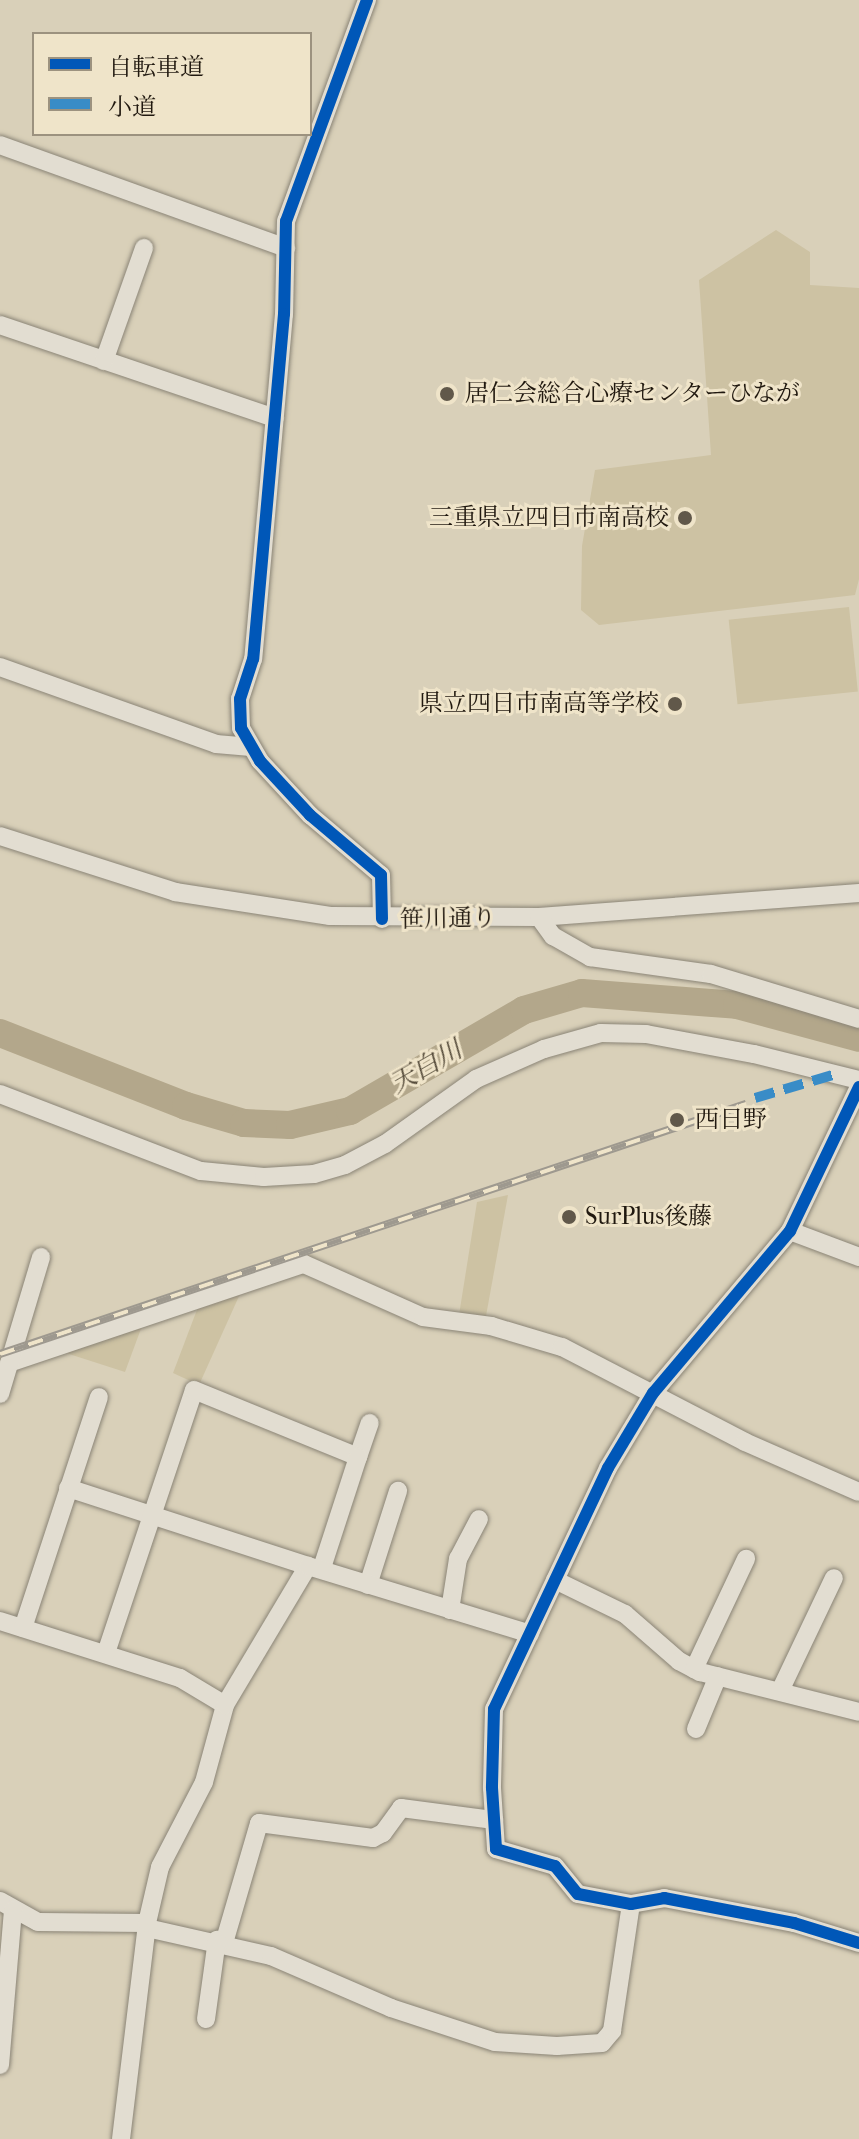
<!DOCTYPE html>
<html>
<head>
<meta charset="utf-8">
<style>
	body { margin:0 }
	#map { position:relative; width:859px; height:2139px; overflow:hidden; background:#d9d0b9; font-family:"IM FELL French Canon","Noto Serif JP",serif }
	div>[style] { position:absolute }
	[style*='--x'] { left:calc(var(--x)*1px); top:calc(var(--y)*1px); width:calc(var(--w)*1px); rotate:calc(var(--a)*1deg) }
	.green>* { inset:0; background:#cdc2a3; transform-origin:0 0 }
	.river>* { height:28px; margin:-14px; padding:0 14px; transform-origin:14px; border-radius:14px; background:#b3a78b }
	.roads { filter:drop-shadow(0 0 2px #8a8476) drop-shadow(0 0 2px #8a8476) }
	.minor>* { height:18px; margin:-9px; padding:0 9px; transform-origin:9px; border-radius:9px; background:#e2ddd1 }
	.rail>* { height:8px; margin-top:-4px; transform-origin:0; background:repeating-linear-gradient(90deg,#efe4c9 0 15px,#9e998f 0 30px); box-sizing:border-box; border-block:2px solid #9e998f }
	.quiet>* { height:10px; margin-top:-5px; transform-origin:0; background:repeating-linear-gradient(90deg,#398cc7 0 20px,transparent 0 30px) }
	.cycleway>* { height:12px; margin:-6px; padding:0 6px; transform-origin:6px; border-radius:6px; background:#0057b8 }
	.dots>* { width:22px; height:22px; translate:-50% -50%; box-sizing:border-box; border:4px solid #efe4c9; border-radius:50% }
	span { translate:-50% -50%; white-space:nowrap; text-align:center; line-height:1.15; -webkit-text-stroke:6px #efe4c9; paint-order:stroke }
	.poi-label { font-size:24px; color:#20180f }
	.left { translate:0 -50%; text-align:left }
	.right { translate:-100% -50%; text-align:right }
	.street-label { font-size:24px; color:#20180f }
	.water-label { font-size:26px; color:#544a39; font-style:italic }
	.legend { position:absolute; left:32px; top:32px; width:280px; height:104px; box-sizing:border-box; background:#efe4c9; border:2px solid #9c927f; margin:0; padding:10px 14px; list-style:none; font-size:24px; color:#20180f }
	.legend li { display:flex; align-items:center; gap:16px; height:40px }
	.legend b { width:40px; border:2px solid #9c927f }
</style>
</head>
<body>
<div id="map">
	<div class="green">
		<i style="clip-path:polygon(776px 230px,810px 252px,810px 285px,859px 288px,859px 579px,855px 595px,599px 625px,581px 610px,582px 546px,595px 470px,711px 455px,699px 280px)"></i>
		<i style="left:849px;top:607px;width:85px;height:121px;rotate:84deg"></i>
		<i style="clip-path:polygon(508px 1195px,486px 1316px,459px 1315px,477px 1202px)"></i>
		<i style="clip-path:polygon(240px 1294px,199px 1385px,173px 1373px,198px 1307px)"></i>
		<i style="clip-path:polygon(142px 1326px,125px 1372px,66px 1353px)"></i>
	</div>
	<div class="river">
		<i style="--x:0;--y:1033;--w:200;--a:21.4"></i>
		<i style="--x:186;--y:1106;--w:60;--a:16.3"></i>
		<i style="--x:244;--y:1123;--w:46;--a:2.5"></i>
		<i style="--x:290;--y:1125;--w:62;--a:-13.1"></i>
		<i style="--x:350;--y:1111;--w:201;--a:-30.1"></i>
		<i style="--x:524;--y:1010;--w:60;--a:-16.3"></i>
		<i style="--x:582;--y:993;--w:155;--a:4.4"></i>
		<i style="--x:737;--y:1005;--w:126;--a:15.1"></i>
	</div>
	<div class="roads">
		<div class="minor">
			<i style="--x:367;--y:0;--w:235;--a:110.1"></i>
			<i style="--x:286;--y:221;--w:93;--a:91.2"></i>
			<i style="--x:284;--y:314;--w:346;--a:95.1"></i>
			<i style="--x:253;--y:659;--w:42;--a:108"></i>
			<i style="--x:240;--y:699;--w:29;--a:88"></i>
			<i style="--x:241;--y:728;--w:38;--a:60"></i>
			<i style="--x:260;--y:761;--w:74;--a:47.2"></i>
			<i style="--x:310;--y:815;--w:93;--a:40.2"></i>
			<i style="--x:381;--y:875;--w:44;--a:88.7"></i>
			<i style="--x:0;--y:145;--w:304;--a:19.8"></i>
			<i style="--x:0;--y:325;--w:290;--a:18.7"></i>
			<i style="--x:104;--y:361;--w:120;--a:-70.5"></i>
			<i style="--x:0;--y:667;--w:229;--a:19.6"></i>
			<i style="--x:216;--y:744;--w:35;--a:5"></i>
			<i style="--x:0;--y:836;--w:184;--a:17.7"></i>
			<i style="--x:175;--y:892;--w:157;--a:8.8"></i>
			<i style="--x:330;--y:916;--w:209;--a:0.3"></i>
			<i style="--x:539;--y:917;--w:321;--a:-4.3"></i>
			<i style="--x:539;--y:917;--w:24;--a:54"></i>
			<i style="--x:553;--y:936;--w:43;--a:29.6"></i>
			<i style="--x:590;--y:957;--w:122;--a:8"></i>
			<i style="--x:711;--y:974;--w:155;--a:16.9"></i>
			<i style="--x:859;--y:1087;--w:160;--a:115.6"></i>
			<i style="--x:790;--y:1231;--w:212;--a:130.2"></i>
			<i style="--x:653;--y:1393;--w:87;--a:121"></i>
			<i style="--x:608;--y:1468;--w:267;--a:115.3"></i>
			<i style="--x:494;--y:1709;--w:79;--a:91.5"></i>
			<i style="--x:492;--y:1788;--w:61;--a:86.2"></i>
			<i style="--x:496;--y:1849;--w:61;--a:16.1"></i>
			<i style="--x:555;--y:1866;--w:36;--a:51"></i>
			<i style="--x:578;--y:1894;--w:54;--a:10.7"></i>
			<i style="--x:631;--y:1904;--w:34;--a:-10"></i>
			<i style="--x:664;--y:1898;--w:132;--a:10.9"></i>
			<i style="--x:794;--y:1923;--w:68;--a:17.1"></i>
			<i style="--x:0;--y:1094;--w:215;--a:21"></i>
			<i style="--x:201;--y:1171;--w:63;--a:5.4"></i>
			<i style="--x:264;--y:1177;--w:50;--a:-3.4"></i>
			<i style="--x:314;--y:1174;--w:32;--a:-16"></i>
			<i style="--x:345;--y:1165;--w:45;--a:-27.7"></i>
			<i style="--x:385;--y:1144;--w:112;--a:-35.5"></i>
			<i style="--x:476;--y:1079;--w:74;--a:-23.8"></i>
			<i style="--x:544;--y:1049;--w:59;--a:-15.7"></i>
			<i style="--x:601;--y:1033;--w:45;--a:1.3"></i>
			<i style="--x:646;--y:1034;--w:110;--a:10.5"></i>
			<i style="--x:754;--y:1054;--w:108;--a:13.9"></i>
			<i style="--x:790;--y:1231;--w:74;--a:20.6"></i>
			<i style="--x:9;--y:1363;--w:311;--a:-18.6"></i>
			<i style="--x:304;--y:1264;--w:130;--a:24"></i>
			<i style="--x:423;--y:1317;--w:69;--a:7.5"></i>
			<i style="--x:491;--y:1326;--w:74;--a:16.5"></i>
			<i style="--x:562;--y:1347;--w:206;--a:27.4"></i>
			<i style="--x:745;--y:1442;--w:124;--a:23.7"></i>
			<i style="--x:0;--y:1394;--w:143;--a:-73.3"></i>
			<i style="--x:358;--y:1457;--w:36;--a:-71"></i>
			<i style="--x:68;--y:1488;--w:252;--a:18"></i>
			<i style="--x:555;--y:1580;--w:78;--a:25.9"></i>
			<i style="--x:625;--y:1614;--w:72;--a:41"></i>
			<i style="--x:679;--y:1661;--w:24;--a:28"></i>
			<i style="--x:700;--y:1672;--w:164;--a:14.1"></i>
			<i style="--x:368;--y:1585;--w:99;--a:-72.3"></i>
			<i style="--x:450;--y:1610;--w:52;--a:-81.1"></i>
			<i style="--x:458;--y:1559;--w:45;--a:-62.3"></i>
			<i style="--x:0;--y:1621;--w:189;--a:17.6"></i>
			<i style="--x:180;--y:1678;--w:52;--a:31"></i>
			<i style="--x:23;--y:1628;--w:243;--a:-71.8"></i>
			<i style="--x:106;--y:1653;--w:277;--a:-71.5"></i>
			<i style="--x:194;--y:1390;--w:177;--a:22.2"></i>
			<i style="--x:358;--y:1457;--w:117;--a:108"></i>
			<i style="--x:694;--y:1669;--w:122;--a:-64.7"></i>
			<i style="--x:780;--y:1691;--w:125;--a:-64.5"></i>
			<i style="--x:696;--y:1729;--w:57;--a:-67.5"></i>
			<i style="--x:0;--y:1901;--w:43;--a:28.9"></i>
			<i style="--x:38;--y:1922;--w:109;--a:0.5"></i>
			<i style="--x:147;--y:1928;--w:127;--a:12.7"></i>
			<i style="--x:271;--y:1956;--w:131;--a:23.4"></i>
			<i style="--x:391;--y:2008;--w:109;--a:18.1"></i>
			<i style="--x:495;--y:2042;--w:62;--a:3.7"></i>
			<i style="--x:557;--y:2046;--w:45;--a:-3.8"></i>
			<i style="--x:602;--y:2043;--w:16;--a:-50"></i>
			<i style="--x:612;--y:2031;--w:128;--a:-81.5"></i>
			<i style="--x:224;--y:1943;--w:125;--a:-73.7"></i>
			<i style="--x:259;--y:1823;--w:115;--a:7.5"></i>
			<i style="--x:373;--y:1838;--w:11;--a:-27"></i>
			<i style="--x:383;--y:1833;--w:31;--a:-54"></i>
			<i style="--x:401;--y:1808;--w:94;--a:7.4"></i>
			<i style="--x:206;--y:2019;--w:80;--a:-82.1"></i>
			<i style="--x:0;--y:2065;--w:156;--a:-85.2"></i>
			<i style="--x:121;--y:2139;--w:218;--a:-83.1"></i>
			<i style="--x:147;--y:1923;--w:57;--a:-76.9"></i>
			<i style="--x:160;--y:1867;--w:96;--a:-62.6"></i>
			<i style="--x:204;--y:1782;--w:80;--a:-74.7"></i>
			<i style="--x:225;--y:1705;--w:162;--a:-59.2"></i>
			<i style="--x:308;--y:1566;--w:232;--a:17"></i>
		</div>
	</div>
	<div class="rail">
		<i style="--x:0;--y:1354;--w:787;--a:-18.53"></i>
	</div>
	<div class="quiet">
		<i style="--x:755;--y:1098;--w:84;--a:-16.5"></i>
	</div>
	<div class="cycleway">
		<i style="--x:367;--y:0;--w:235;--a:110.1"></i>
		<i style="--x:286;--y:221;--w:93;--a:91.2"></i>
		<i style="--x:284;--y:314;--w:346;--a:95.1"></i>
		<i style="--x:253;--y:659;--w:42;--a:108"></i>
		<i style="--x:240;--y:699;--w:29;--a:88"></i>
		<i style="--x:241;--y:728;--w:38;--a:60"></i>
		<i style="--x:260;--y:761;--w:74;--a:47.2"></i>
		<i style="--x:310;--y:815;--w:93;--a:40.2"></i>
		<i style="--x:381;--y:875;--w:44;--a:88.7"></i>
		<i style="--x:859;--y:1087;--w:160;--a:115.6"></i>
		<i style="--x:790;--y:1231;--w:212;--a:130.2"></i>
		<i style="--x:653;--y:1393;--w:87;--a:121"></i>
		<i style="--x:608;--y:1468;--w:267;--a:115.3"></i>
		<i style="--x:494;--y:1709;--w:79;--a:91.5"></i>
		<i style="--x:492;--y:1788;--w:61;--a:86.2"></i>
		<i style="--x:496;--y:1849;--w:61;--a:16.1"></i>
		<i style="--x:555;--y:1866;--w:36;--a:51"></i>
		<i style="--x:578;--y:1894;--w:54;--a:10.7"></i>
		<i style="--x:631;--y:1904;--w:34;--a:-10"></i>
		<i style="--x:664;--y:1898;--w:132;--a:10.9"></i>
		<i style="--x:794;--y:1923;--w:68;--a:17.1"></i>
	</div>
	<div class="dots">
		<i style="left:447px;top:394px;background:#61584a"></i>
		<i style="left:685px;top:518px;background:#61584a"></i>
		<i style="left:675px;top:704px;background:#61584a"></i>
		<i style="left:677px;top:1120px;background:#61584a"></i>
		<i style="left:569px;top:1217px;background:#61584a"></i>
	</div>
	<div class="poi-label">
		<span class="left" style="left:465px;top:394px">居仁会総合心療センターひなが</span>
		<span class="right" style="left:669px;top:518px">三重県立四日市南高校</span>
		<span class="right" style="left:659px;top:704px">県立四日市南高等学校</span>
		<span class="left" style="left:695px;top:1120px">西日野</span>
		<span class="left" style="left:585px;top:1217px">SurPlus後藤</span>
	</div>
	<div class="street-label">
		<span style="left:448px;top:919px;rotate:-1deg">笹川通り</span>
	</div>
	<div class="water-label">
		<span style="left:426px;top:1067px;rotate:-30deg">天白川</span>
	</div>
	<ul class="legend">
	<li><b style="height:10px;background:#0057b8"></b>自転車道</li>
	<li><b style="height:10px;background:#398cc7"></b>小道</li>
	</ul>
</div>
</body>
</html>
